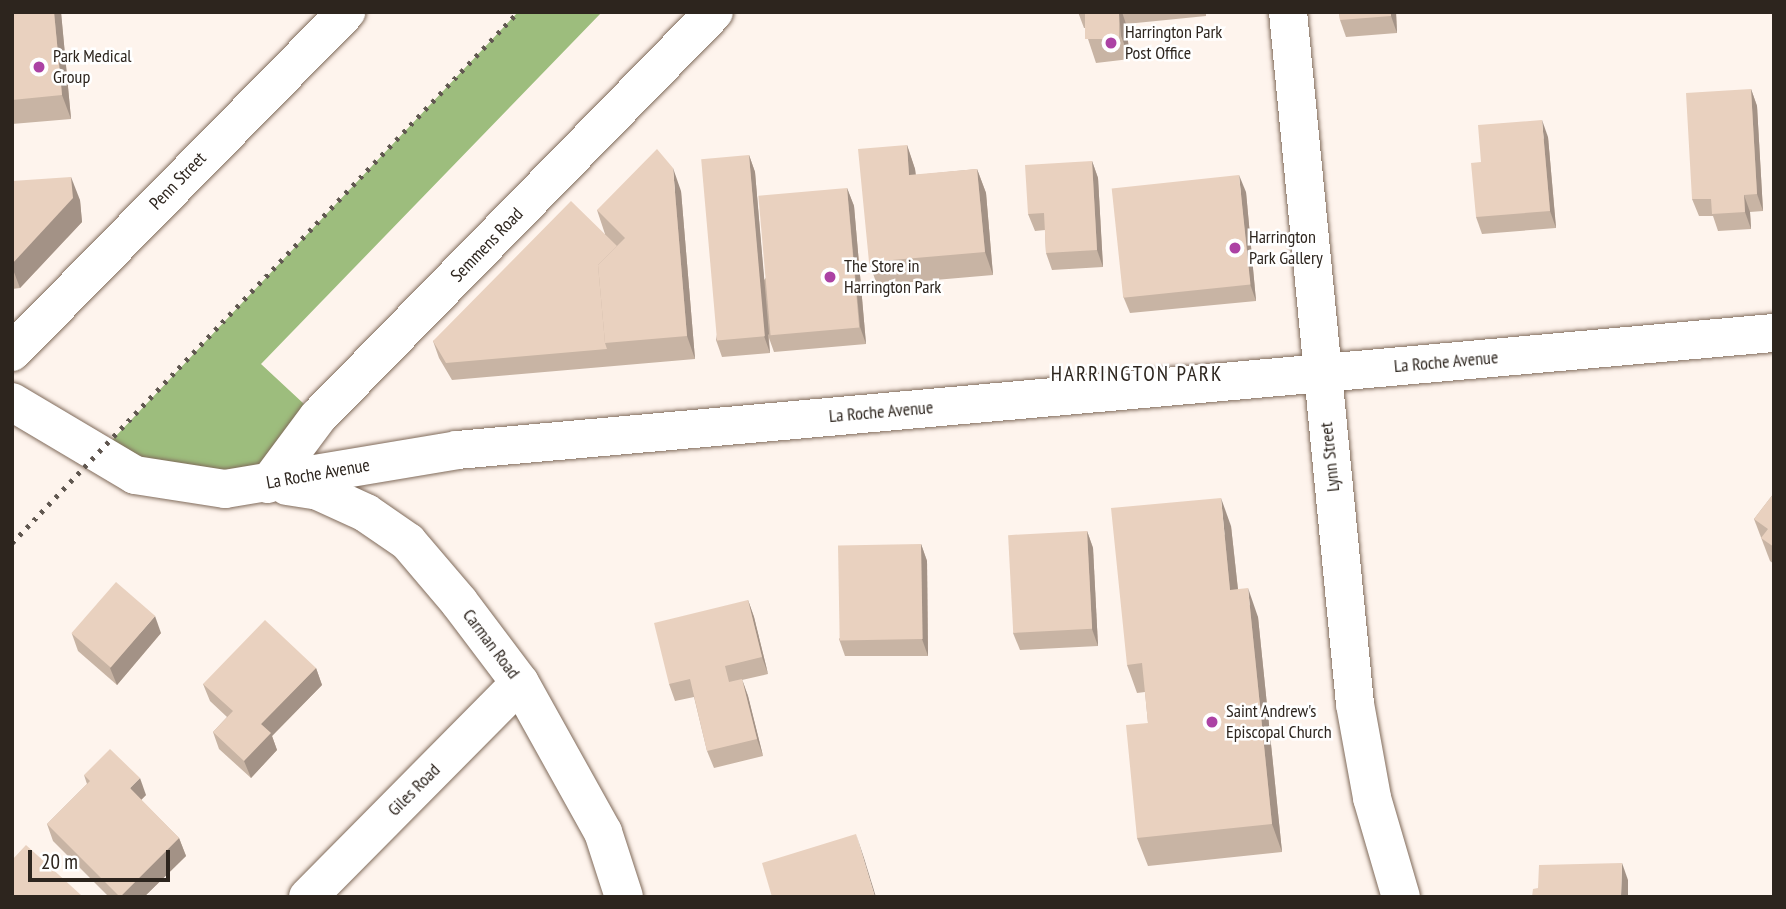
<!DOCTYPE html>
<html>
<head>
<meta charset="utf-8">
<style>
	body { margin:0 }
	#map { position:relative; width:1786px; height:909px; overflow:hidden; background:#fef4ed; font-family:"PT Sans Narrow",sans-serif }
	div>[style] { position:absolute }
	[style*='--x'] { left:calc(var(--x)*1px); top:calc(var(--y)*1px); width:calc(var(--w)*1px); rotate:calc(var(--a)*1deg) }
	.forest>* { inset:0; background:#9dbd7d }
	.roads { filter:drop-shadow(0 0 2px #806b5b) drop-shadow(0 0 2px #806b5b) }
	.minor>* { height:38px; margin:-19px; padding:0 19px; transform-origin:19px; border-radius:19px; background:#fff }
	.rail>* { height:5px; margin-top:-2.5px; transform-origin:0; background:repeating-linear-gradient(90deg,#605750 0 3.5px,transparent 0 10.5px) }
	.wall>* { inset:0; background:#c8b4a4 }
	.shaded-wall>* { inset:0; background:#a39286 }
	.building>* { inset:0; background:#e9d1bf; transform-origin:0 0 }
	.dots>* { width:19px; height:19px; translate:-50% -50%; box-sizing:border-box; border:4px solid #fff; border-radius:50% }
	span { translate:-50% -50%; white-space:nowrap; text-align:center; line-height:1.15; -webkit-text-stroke:5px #fff; paint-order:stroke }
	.poi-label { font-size:18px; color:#2d251e }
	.left { translate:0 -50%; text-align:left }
	.street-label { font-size:18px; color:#2d251e }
	.quarter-label { font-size:21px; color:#2d251e; letter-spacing:2px }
	.frame { position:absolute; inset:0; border:14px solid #2d251e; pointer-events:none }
	.scale { position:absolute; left:28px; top:850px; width:142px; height:32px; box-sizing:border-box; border:4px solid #2d251e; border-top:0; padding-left:9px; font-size:21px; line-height:24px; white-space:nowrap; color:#2d251e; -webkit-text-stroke:5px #fff; paint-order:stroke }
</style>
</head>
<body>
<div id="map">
	<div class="forest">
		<i style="clip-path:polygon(518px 12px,602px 12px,261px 364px,318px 417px,268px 484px,97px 456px)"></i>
	</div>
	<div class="roads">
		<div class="minor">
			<i style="--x:1288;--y:12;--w:695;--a:84.47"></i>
			<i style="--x:1355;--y:704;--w:96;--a:79.7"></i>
			<i style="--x:1372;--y:798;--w:103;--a:73.7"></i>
			<i style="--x:12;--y:352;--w:477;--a:-45.5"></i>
			<i style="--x:12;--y:402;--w:143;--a:30.7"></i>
			<i style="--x:135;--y:475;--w:91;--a:8.8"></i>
			<i style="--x:225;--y:489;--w:235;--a:-9.5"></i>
			<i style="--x:457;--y:450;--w:1322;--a:-5.08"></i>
			<i style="--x:268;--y:484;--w:84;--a:-53.3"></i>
			<i style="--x:318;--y:417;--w:566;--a:-45.64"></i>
			<i style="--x:287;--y:486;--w:31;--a:9"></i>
			<i style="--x:318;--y:491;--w:53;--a:24.6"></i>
			<i style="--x:366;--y:513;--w:51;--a:34.6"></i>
			<i style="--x:408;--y:542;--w:79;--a:49.6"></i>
			<i style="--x:459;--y:602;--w:101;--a:53"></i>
			<i style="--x:520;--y:683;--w:171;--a:60.9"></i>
			<i style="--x:603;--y:832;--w:68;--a:72.1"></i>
			<i style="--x:308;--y:897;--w:301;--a:-45.3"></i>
		</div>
	</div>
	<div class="rail">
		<i style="--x:12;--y:543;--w:733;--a:-46.38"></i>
	</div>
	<div class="wall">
		<i style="clip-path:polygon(12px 12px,61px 12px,71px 119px,12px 124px)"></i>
		<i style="clip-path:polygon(1078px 12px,1206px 12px,1206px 16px,1126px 24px,1130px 59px,1096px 63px,1088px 39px,1087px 28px,1084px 28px)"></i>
		<i style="clip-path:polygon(1339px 12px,1396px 12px,1397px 33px,1346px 37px,1340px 20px)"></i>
		<i style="clip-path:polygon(1751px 89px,1757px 106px,1763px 211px,1750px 212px,1751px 229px,1718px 231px,1713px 216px,1699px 216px,1692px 199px)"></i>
		<i style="clip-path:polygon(1548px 137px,1556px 228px,1482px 234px,1476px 217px,1481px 162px)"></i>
		<i style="clip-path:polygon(907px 145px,915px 169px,916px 175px,977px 169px,986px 193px,993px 275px,877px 285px,869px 262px)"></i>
		<i style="clip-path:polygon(749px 155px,755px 172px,764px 280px,847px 188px,854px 206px,866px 344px,774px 352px,769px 338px,770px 353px,722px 357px,716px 340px)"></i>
		<i style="clip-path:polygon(1092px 161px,1098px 178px,1103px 267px,1052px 270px,1046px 253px,1045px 230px,1035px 231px,1028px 214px)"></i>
		<i style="clip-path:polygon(12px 181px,80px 200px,82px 222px,20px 288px,12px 289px)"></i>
		<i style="clip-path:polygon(681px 191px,695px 359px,452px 380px,439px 358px,433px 341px,605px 234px,597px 210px)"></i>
		<i style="clip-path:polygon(1246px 192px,1256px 301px,1130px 313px,1123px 296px)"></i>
		<i style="clip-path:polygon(1774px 493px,1774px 564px,1770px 561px,1754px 519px)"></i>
		<i style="clip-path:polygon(1231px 526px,1238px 589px,1258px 617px,1282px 852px,1148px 866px,1137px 838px,1148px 723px,1145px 692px,1137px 693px,1127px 665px)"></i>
		<i style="clip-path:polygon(1087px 531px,1093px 548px,1098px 646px,1020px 650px,1013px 633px)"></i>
		<i style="clip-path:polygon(921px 544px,927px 561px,928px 656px,845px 656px,839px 639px)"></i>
		<i style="clip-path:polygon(748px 600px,754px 617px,768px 674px,742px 680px,748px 696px,763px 756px,714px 768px,707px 751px,694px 697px,675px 701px,669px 684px)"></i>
		<i style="clip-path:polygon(161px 633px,117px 685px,78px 651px,72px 634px)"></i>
		<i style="clip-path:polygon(316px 668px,322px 685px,272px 736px,277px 750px,251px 778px,219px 749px,213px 732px,227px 717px,210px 701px,203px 684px)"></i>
		<i style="clip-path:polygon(84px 775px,146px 795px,141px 800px,179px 838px,186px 856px,144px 897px,109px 897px,53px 841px,47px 824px,87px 784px)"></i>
	</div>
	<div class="shaded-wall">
		<i style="clip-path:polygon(54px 12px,61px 12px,71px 119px,62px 95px)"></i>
		<i style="clip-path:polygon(1119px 12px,1122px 12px,1126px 24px,1130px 59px,1121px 36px)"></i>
		<i style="clip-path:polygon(1391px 12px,1396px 12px,1397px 33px,1391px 16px)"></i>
		<i style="clip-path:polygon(1751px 89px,1757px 106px,1763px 211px,1757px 194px)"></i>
		<i style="clip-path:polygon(1542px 120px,1548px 137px,1556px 228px,1550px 211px)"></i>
		<i style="clip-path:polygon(907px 145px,915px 169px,918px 199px,909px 175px)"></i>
		<i style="clip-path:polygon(749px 155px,755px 172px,769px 334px,768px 335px,770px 353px,764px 336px)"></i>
		<i style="clip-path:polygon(1092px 161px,1098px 178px,1103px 267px,1097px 250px)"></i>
		<i style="clip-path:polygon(673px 168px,681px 191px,695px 359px,687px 336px)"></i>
		<i style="clip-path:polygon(977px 169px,986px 193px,993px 275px,985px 252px)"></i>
		<i style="clip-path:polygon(1239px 175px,1246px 192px,1256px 301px,1250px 284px)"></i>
		<i style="clip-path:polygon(71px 177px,80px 200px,82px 222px,20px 288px,12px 267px,12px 264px)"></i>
		<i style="clip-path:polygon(847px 188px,854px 206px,866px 344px,860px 327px)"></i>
		<i style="clip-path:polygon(1744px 195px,1750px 212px,1751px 229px,1745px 212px)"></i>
		<i style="clip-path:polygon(1221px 498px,1231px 526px,1241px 618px,1230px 590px)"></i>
		<i style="clip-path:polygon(1087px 531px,1093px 548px,1098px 646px,1092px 629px)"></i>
		<i style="clip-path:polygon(921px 544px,927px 561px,928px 656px,922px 639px)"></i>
		<i style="clip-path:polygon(1248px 588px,1258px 617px,1282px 852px,1272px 824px)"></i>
		<i style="clip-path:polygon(748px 600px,754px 617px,768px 674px,762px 657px)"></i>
		<i style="clip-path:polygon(155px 616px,161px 633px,117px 685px,110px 668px)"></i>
		<i style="clip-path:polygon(316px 668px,322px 685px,272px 736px,277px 750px,251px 778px,244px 761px,261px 724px)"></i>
		<i style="clip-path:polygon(742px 679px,748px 696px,763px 756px,757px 739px)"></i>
		<i style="clip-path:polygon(140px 778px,146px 795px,136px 805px,130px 788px)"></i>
		<i style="clip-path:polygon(856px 834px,864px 858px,876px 897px,875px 897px)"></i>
		<i style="clip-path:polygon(179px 838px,186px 856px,144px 897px,120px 897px)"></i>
		<i style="clip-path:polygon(1622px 863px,1628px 880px,1628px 897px,1621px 897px)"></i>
	</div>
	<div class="building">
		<i style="clip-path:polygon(12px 12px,54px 12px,62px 95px,12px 100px)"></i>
		<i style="left:1085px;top:12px;width:34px;height:27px"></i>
		<i style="clip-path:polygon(1339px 12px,1391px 12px,1391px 16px,1340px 20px)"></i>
		<i style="clip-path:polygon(1751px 89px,1757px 194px,1744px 195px,1745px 212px,1712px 214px,1711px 199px,1692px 199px,1686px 93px)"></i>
		<i style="clip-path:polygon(1542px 120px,1550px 211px,1476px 217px,1471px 163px,1481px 162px,1478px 125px)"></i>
		<i style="clip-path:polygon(907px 145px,909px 175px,977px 169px,985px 252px,869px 262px,858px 149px)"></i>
		<i style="clip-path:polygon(657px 149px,673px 168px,687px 336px,605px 343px,598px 265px,625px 238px,597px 210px)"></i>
		<i style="left:749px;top:155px;width:182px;height:48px;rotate:85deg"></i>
		<i style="clip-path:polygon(1092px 161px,1097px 250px,1046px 253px,1044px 213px,1028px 214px,1025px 165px)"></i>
		<i style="left:1239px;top:175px;width:110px;height:128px;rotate:84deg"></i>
		<i style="clip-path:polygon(71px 177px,73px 198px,12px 264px,12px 181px)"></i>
		<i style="left:847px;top:188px;width:140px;height:89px;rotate:85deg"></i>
		<i style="clip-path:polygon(571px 201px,617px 246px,598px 265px,605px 343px,607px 349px,446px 363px,433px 341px)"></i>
		<i style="clip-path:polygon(1774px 493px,1774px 547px,1761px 538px,1768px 529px,1754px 519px)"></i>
		<i style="clip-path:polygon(1221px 498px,1230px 590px,1248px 588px,1272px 824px,1137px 838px,1126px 725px,1148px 723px,1142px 663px,1127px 665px,1111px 508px)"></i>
		<i style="left:1087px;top:531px;width:98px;height:79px;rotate:87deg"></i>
		<i style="left:921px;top:544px;width:95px;height:83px;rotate:89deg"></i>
		<i style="left:116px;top:582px;width:52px;height:68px;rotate:41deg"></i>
		<i style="clip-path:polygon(748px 600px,762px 657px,725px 666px,729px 682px,742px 679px,757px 739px,707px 751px,690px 679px,669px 684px,654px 623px)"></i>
		<i style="clip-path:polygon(265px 620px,316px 668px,261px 724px,271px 733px,244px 761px,213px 732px,233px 711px,203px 684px)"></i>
		<i style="clip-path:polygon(110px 749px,140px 778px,130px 788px,179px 838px,120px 897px,47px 824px,90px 781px,84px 775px)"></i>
		<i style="clip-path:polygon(856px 834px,875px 897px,772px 897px,762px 863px)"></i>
		<i style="clip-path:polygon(26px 845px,81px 895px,80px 897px,12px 897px,12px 860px)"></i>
		<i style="clip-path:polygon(1622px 863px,1621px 897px,1532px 897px,1533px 889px,1538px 888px,1539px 865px)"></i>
	</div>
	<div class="dots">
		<i style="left:1111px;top:43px;background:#ac42a4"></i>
		<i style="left:39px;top:67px;background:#ac42a4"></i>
		<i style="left:1235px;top:248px;background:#ac42a4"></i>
		<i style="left:830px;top:277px;background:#ac42a4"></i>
		<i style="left:1212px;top:722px;background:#ac42a4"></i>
	</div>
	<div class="poi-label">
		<span class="left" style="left:1125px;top:43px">Harrington Park<br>Post Office</span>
		<span class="left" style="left:53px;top:67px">Park Medical<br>Group</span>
		<span class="left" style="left:1249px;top:248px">Harrington<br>Park Gallery</span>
		<span class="left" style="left:844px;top:277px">The Store in<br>Harrington Park</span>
		<span class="left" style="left:1226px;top:722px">Saint Andrew's<br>Episcopal Church</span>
	</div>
	<div class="street-label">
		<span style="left:178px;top:181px;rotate:-46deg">Penn Street</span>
		<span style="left:487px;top:245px;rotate:-46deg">Semmens Road</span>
		<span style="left:1446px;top:362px;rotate:-5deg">La Roche Avenue</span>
		<span style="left:881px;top:412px;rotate:-5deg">La Roche Avenue</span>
		<span style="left:1330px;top:457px;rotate:-96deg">Lynn Street</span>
		<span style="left:318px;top:474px;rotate:-10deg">La Roche Avenue</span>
		<span style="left:491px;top:644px;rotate:53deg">Carman Road</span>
		<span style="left:414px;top:790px;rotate:-45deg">Giles Road</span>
	</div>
	<div class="quarter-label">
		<span style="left:1137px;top:374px">HARRINGTON PARK</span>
	</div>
	<div class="frame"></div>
	<div class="scale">20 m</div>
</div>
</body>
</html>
